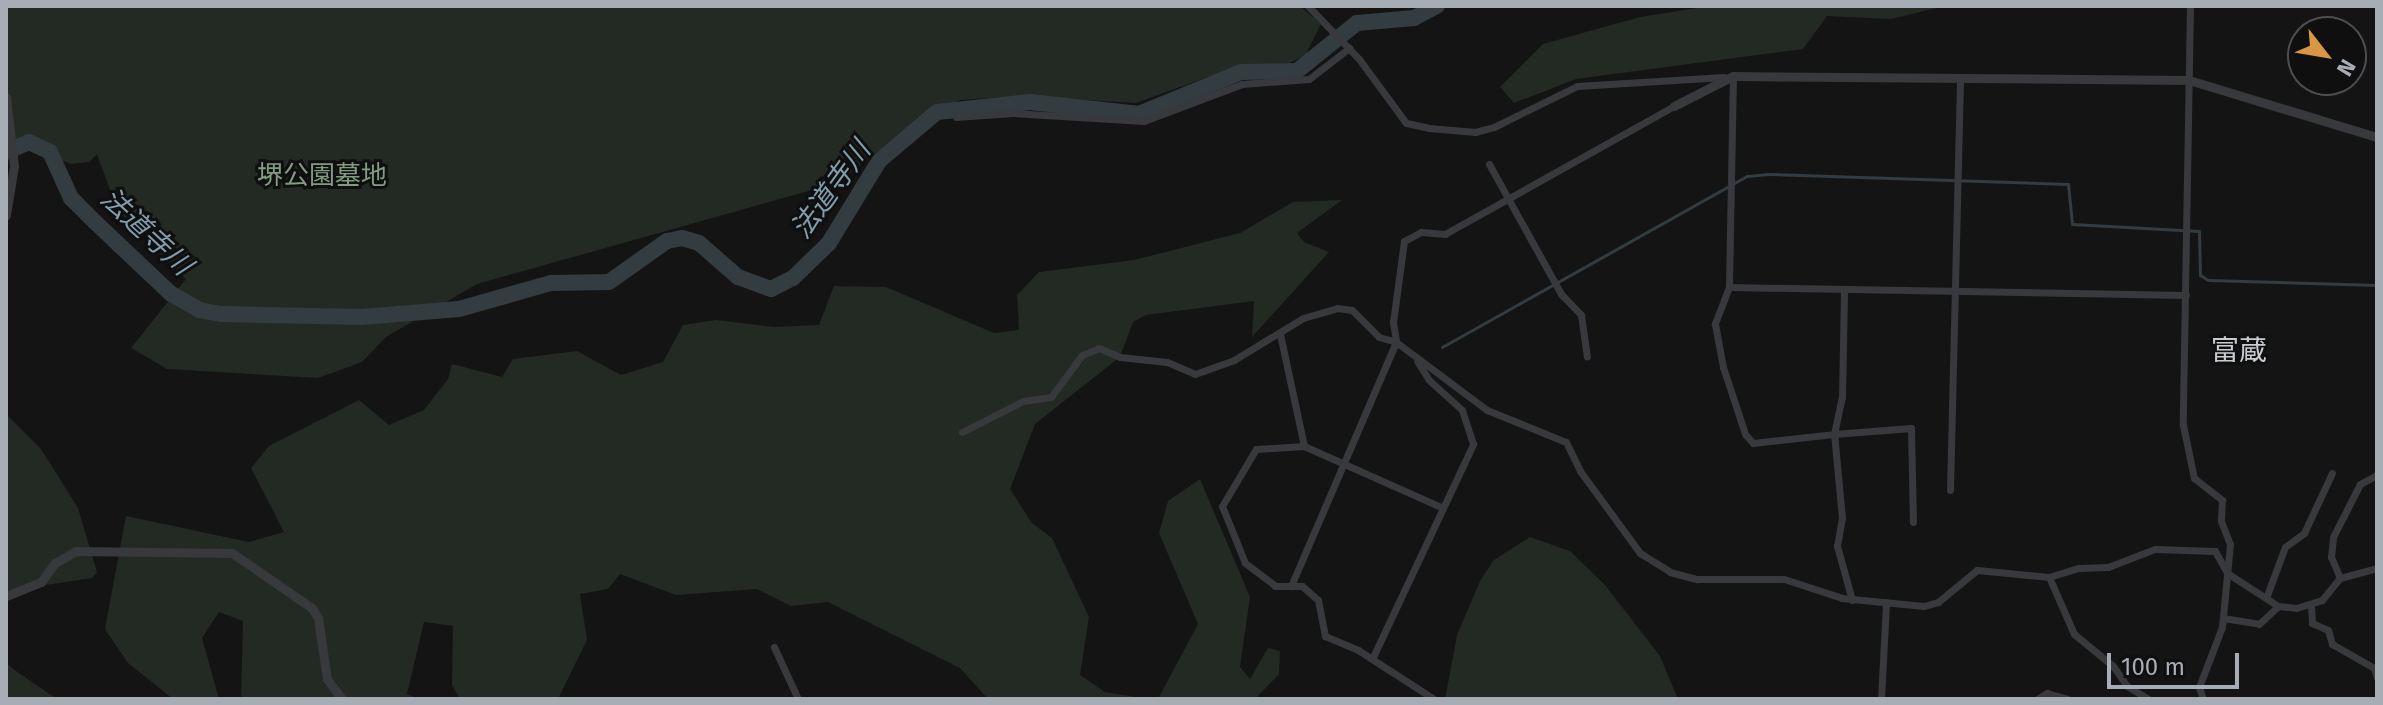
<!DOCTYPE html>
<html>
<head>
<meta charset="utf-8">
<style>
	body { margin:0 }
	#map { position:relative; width:2383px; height:705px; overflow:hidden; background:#141415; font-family:"Fira Sans","Noto Sans JP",sans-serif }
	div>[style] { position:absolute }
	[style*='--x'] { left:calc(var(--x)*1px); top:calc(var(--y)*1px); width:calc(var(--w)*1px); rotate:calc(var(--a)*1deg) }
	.green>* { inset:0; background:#232923 }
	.stream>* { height:3px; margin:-1.5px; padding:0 1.5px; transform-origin:1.5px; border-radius:1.5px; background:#333c40 }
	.river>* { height:16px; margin:-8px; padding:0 8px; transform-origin:8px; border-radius:8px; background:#333c40 }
	.minor>* { height:7px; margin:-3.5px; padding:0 3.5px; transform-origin:3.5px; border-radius:3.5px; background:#37393c }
	.tertiary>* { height:9px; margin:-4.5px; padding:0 4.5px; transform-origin:4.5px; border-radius:4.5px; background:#37393c }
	span { translate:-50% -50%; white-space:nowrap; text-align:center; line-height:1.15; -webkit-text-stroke:6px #0f0f10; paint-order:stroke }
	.park-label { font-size:26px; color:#829c81 }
	.water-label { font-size:28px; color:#829dab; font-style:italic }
	.neighbourhood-label { font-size:28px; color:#c8cbd0 }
	.frame { position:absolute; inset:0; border:8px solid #a7adb4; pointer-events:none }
	.north { position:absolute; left:2287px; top:16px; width:80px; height:80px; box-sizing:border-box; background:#0f0f10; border:2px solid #4c4e52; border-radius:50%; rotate:121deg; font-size:22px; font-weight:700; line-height:32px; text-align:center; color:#a7adb4 }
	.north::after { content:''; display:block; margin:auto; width:28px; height:36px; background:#da9647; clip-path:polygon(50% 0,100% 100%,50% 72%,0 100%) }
	.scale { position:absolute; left:2107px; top:653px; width:132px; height:36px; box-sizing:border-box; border:4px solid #a7adb4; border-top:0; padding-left:10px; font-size:24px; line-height:28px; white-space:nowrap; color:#a7adb4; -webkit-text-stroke:6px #0f0f10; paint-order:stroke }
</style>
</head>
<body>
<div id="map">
	<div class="green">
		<i style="clip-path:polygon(6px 6px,1300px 6px,1321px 24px,1305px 56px,1289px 63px,1238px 66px,1136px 103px,1020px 96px,960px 100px,915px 123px,837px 183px,477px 284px,386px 337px,362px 362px,318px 378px,167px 369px,131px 348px,186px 279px,117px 209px,97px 154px,89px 162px,71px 164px,6px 138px)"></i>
		<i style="clip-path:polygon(1710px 6px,1945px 6px,1891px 19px,1827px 16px,1803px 49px,1576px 79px,1514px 103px,1500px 87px,1543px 44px,1640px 17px)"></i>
		<i style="clip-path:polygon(1342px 200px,1297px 233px,1304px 242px,1329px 252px,1252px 337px,1254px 301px,1146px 315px,1133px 322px,1120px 357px,1035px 424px,1010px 489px,1032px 523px,1052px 538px,1089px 617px,1080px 675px,1105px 692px,1149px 699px,988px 699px,960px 668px,828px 602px,791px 606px,757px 589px,676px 595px,620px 574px,608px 589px,580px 594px,587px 640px,558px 699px,460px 699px,452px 685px,453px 626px,424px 622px,407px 694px,419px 699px,241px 699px,243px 621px,219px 612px,202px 638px,219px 699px,173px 699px,128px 663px,105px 629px,126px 516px,249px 542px,284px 532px,251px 468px,269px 446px,359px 400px,389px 425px,424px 410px,448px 379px,452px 364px,502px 377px,513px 359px,577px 351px,621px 375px,663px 362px,683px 325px,716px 320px,774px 327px,819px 325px,834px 286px,886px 287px,994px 333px,1019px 330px,1017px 295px,1039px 272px,1134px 260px,1240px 233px,1293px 202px)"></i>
		<i style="clip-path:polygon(6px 414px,41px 449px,78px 508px,97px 572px,92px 578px,6px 591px)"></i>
		<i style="clip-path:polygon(1200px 479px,1250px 597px,1240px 667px,1250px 679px,1268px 648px,1280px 651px,1279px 674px,1255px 699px,1158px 699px,1198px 624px,1159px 533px,1168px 501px)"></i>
		<i style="clip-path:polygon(1530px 537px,1570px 551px,1605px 585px,1660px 656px,1678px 699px,1445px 699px,1457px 635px,1480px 581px,1494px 560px)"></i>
		<i style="clip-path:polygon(6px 663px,16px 671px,57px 699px,6px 699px)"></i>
	</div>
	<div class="stream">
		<i style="--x:1442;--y:347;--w:350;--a:-29.3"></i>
		<i style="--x:1747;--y:176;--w:22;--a:-5"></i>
		<i style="--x:1769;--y:174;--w:299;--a:1.9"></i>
		<i style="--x:2068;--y:184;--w:40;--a:84.3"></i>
		<i style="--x:2072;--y:224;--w:127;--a:3.2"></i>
		<i style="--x:2199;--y:231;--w:44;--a:88.7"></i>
		<i style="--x:2200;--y:275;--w:9;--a:32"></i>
		<i style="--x:2208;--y:280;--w:169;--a:1.7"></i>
	</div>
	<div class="river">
		<i style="--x:6;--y:152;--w:25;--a:-23"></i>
		<i style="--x:29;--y:142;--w:23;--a:25"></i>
		<i style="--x:50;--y:152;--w:51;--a:65.5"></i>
		<i style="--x:71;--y:198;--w:34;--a:45"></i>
		<i style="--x:95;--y:222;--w:103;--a:43.4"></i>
		<i style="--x:170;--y:293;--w:34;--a:30"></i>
		<i style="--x:200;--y:310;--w:21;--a:11"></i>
		<i style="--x:221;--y:314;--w:141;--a:1.2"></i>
		<i style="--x:362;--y:317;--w:97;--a:-4.7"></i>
		<i style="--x:459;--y:309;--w:96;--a:-15.8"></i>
		<i style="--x:551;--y:283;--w:58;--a:-1"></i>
		<i style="--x:609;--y:282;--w:71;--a:-35.3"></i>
		<i style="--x:667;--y:241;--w:15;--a:-11"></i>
		<i style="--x:682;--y:238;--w:18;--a:16"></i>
		<i style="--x:699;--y:243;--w:52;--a:41.1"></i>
		<i style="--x:738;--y:277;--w:35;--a:20"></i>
		<i style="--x:771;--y:289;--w:25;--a:-27"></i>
		<i style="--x:793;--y:278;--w:50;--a:-44.2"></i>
		<i style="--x:829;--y:243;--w:96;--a:-58.6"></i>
		<i style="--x:879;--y:161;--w:76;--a:-40.2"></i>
		<i style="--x:937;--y:112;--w:94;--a:-6.1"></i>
		<i style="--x:1030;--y:102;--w:110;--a:6.3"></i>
		<i style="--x:1139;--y:114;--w:110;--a:-22.4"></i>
		<i style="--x:1241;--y:72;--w:56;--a:-1"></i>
		<i style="--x:1297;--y:71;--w:77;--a:-38.7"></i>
		<i style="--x:1357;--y:23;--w:57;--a:-5"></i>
		<i style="--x:1414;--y:18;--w:26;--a:-28"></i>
	</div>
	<div class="minor">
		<i style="--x:1308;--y:6;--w:74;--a:46.1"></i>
		<i style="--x:1359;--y:59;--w:79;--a:53.7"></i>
		<i style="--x:1406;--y:123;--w:24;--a:12"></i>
		<i style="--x:1429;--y:128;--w:46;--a:5"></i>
		<i style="--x:1475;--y:132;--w:20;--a:-15"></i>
		<i style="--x:1494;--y:127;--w:93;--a:-26.3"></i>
		<i style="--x:1577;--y:86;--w:147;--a:-3.5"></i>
		<i style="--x:2190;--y:6;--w:419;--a:91"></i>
		<i style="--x:2183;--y:425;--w:54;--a:78.3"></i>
		<i style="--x:2194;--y:478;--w:36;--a:38"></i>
		<i style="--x:2222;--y:500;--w:21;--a:93"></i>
		<i style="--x:2221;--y:521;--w:25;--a:69"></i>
		<i style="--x:2230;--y:544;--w:83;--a:95.5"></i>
		<i style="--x:2222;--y:627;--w:64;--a:111"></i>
		<i style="--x:2199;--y:687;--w:13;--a:72"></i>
		<i style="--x:1733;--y:76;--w:211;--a:91.1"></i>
		<i style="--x:1729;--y:287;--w:40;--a:111"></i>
		<i style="--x:1715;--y:324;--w:44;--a:79.5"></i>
		<i style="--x:1723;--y:367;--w:71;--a:71.8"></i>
		<i style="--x:1745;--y:434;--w:12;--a:48"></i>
		<i style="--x:1753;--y:443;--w:81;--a:-6.3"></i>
		<i style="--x:1834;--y:434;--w:38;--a:-78"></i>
		<i style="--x:1842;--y:397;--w:106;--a:-88.9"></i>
		<i style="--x:1674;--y:106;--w:262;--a:150.8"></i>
		<i style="--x:1445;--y:234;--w:24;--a:-175"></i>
		<i style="--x:1421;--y:232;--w:19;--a:152"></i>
		<i style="--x:1404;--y:241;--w:82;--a:97.7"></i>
		<i style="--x:1393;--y:322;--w:20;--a:81"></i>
		<i style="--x:1396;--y:342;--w:114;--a:36.8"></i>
		<i style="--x:1487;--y:410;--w:85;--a:22.1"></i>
		<i style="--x:1566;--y:442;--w:32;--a:64"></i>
		<i style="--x:1580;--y:471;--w:102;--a:53.8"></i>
		<i style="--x:1640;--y:553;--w:36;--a:32"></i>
		<i style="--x:1670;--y:572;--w:28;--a:15"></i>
		<i style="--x:1697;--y:579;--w:87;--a:0"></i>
		<i style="--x:1784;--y:579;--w:61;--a:18.1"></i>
		<i style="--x:1842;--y:598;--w:82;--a:5.6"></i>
		<i style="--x:1924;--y:606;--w:15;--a:-16"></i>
		<i style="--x:1938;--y:602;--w:50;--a:-39.4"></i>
		<i style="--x:1977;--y:570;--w:72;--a:5.6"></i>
		<i style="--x:2049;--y:577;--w:31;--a:-17"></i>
		<i style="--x:2079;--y:568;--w:29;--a:-2"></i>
		<i style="--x:2108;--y:567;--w:50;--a:-21"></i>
		<i style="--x:2155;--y:549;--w:60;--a:1.9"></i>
		<i style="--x:2215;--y:551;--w:25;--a:61"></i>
		<i style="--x:2227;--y:573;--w:61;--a:32.9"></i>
		<i style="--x:2278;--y:606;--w:18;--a:6"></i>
		<i style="--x:2296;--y:608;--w:27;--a:-17"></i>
		<i style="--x:2322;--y:600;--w:28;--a:-51"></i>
		<i style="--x:2340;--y:578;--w:38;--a:-15"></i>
		<i style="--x:956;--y:117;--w:57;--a:-4"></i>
		<i style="--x:1013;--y:113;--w:131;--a:3.5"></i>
		<i style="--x:1144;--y:121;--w:105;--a:-20.7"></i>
		<i style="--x:1242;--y:84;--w:67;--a:-4.3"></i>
		<i style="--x:1309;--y:79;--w:51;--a:-37.8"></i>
		<i style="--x:1489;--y:164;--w:149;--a:61"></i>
		<i style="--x:1561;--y:294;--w:29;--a:46"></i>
		<i style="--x:1581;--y:315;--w:42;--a:81.9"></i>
		<i style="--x:1729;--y:287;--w:457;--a:1"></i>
		<i style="--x:1280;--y:334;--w:115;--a:77.9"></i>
		<i style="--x:1304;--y:446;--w:152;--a:24"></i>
		<i style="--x:962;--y:432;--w:68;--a:-26.9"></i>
		<i style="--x:1023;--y:401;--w:28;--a:-8"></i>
		<i style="--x:1051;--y:397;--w:52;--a:-53.6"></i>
		<i style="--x:1082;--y:355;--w:18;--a:-22"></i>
		<i style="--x:1099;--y:348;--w:23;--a:23"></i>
		<i style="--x:1120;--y:357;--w:47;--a:6.1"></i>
		<i style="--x:1167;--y:362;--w:30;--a:23"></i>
		<i style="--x:1195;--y:374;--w:41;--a:-19.7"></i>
		<i style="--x:1234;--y:360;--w:81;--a:-31.3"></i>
		<i style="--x:1303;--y:318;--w:35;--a:-16"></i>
		<i style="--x:1337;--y:308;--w:15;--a:8"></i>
		<i style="--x:1352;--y:310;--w:38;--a:45"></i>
		<i style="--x:1379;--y:337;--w:18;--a:16"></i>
		<i style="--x:1396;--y:342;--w:266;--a:113.3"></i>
		<i style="--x:1304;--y:446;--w:48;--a:176.4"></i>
		<i style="--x:1256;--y:449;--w:66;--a:120.8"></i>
		<i style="--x:1222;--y:506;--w:61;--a:68"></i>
		<i style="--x:1245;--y:563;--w:38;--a:37"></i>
		<i style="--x:1275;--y:586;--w:27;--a:0"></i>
		<i style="--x:1302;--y:586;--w:21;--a:41"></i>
		<i style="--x:1318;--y:600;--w:37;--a:79"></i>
		<i style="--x:1325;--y:636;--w:36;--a:23"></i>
		<i style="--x:1358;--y:650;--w:90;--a:32.8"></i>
		<i style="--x:1950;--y:490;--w:410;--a:-88.6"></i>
		<i style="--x:2049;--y:577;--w:62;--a:66.3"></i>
		<i style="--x:2074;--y:634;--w:50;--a:39.4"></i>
		<i style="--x:2113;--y:666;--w:24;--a:55"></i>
		<i style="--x:2127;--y:686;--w:26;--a:31"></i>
		<i style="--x:2340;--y:578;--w:23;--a:-113"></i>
		<i style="--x:2331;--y:557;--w:20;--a:-84"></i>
		<i style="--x:2333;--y:537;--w:59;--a:-63"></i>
		<i style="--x:2360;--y:484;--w:19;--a:-28"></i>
		<i style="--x:2266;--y:598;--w:54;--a:-69.6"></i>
		<i style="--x:2285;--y:547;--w:24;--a:-36"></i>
		<i style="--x:2304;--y:533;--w:66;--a:-65"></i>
		<i style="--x:1852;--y:600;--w:56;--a:-105.5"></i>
		<i style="--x:1837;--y:546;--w:28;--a:-80"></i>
		<i style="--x:1842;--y:518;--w:84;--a:-95.4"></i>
		<i style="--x:1834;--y:434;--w:77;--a:-4.5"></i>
		<i style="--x:1911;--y:428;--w:94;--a:88.8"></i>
		<i style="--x:2311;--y:607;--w:16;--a:86"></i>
		<i style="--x:2312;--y:623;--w:17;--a:24"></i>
		<i style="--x:2328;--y:630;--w:15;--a:74"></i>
		<i style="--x:2332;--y:644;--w:48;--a:29.7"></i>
		<i style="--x:2374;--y:668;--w:10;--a:73"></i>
		<i style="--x:2223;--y:618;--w:36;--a:9"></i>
		<i style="--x:2259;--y:624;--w:26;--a:-43"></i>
		<i style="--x:774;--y:647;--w:57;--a:65.2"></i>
		<i style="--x:1372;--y:659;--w:238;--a:-64.8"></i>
		<i style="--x:1473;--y:444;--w:36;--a:-108"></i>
		<i style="--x:1462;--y:410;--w:45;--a:-137.7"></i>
		<i style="--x:1429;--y:380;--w:22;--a:-122"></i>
		<i style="--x:1881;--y:699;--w:97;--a:-87"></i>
		<i style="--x:2037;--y:699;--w:12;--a:-31"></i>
		<i style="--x:2047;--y:693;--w:22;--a:16"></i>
	</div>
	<div class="tertiary">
		<i style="--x:6;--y:97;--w:69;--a:83.4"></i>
		<i style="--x:14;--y:166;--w:50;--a:99.3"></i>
		<i style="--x:1674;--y:106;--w:66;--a:-27"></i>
		<i style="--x:1733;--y:76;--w:456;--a:0.5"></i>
		<i style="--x:2189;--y:80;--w:196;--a:16.9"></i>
		<i style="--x:6;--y:596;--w:38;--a:-22"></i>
		<i style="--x:41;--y:582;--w:24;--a:-54"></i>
		<i style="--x:55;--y:563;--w:24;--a:-30"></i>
		<i style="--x:76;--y:551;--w:156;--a:0.7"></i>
		<i style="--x:232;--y:553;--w:97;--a:34.5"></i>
		<i style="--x:312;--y:608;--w:12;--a:59"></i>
		<i style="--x:318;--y:618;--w:62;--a:81.6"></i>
		<i style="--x:327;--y:679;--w:25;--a:53"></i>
	</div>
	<div class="park-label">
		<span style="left:322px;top:176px">堺公園墓地</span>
	</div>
	<div class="water-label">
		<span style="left:831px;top:190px;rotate:-54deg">法道寺川</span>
		<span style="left:146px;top:232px;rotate:43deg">法道寺川</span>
	</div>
	<div class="neighbourhood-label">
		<span style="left:2239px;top:351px">富蔵</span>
	</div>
	<div class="frame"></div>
	<div class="north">N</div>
	<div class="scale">100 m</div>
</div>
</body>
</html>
